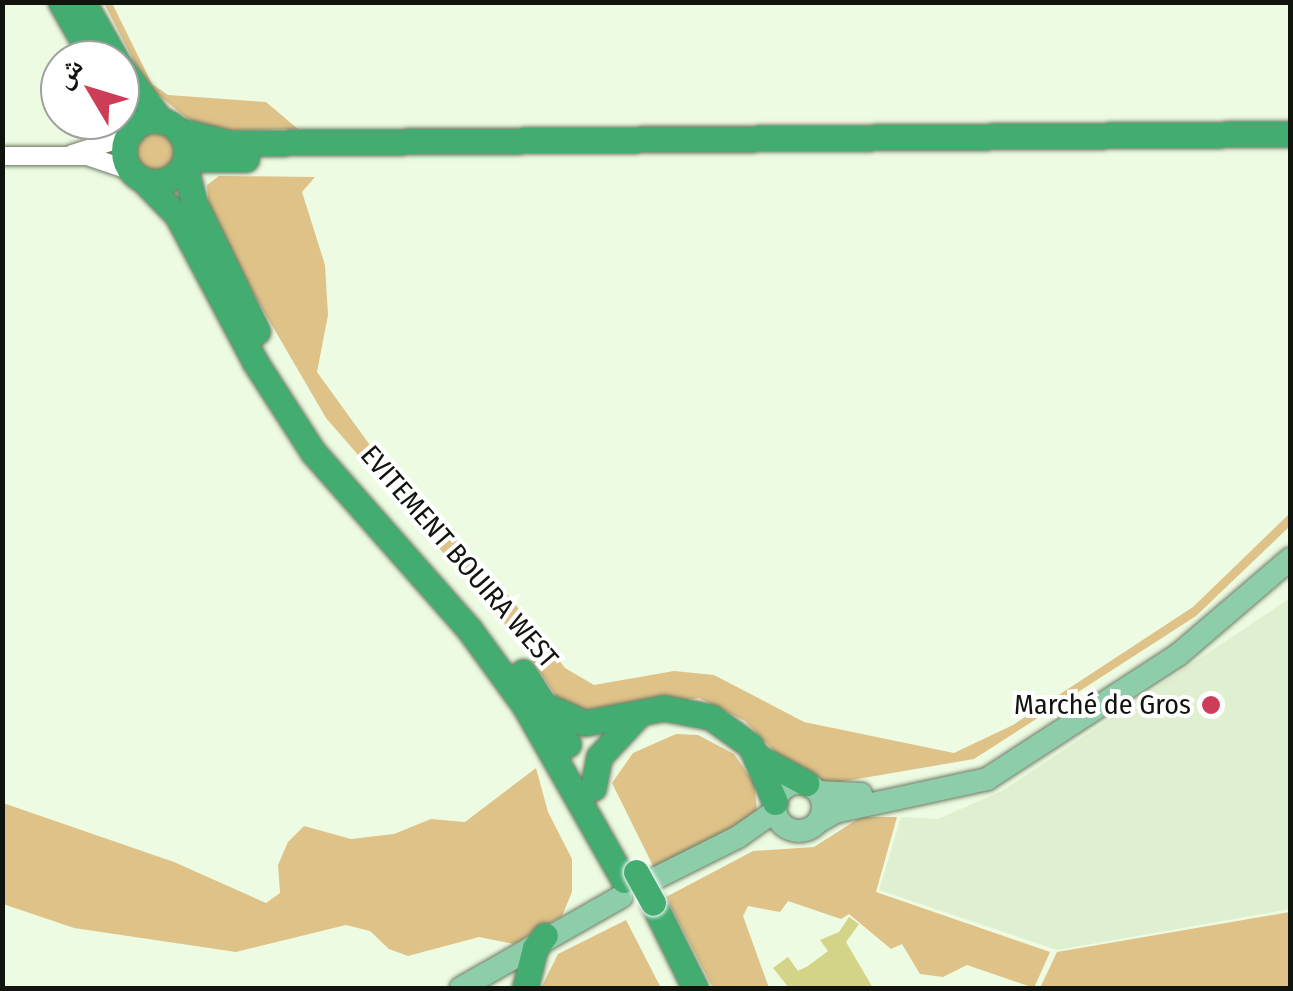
<!DOCTYPE html>
<html>
<head>
<meta charset="utf-8">
<style>
	body { margin:0 }
	#map { position:relative; width:1293px; height:991px; overflow:hidden; background:#edfbe2; font-family:"Fira Sans Condensed","Noto Naskh Arabic",sans-serif }
	div>[style] { position:absolute }
	[style*='--x'] { left:calc(var(--x)*1px); top:calc(var(--y)*1px); width:calc(var(--w)*1px); rotate:calc(var(--a)*1deg) }
	.built>* { inset:0; background:#def0d0 }
	.green>* { inset:0; background:#dfc288 }
	.round { border-radius:50% }
	.building>* { inset:0; background:#d4d488 }
	.roads { filter:drop-shadow(0 0 2px #6d7963) drop-shadow(0 0 2px #6d7963) }
	.minor>* { height:18px; margin:-9px; padding:0 9px; transform-origin:9px; border-radius:9px; background:#fff }
	.major>* { height:22px; margin:-11px; padding:0 11px; transform-origin:11px; border-radius:11px; background:#8ecda9 }
	.major>.ring { margin:-11px; padding:0; box-sizing:content-box; background:none; border:22px solid #8ecda9; border-radius:50% }
	.highway>* { height:25px; margin:-12.5px; padding:0 12.5px; transform-origin:12.5px; border-radius:12.5px; background:#43ac70 }
	.highway>.ring { margin:-12.5px; padding:0; box-sizing:content-box; background:none; border:25px solid #43ac70; border-radius:50% }
	.bridges { filter:drop-shadow(0 0 2px #fff) drop-shadow(0 0 2px #fff) }
	.highway-bridge>* { height:25px; margin:-12.5px; padding:0 12.5px; transform-origin:12.5px; border-radius:12.5px; background:#43ac70 }
	.dots>* { width:28px; height:28px; translate:-50% -50%; box-sizing:border-box; border:5px solid #fff; border-radius:50% }
	span { translate:-50% -50%; white-space:nowrap; text-align:center; line-height:1.15; -webkit-text-stroke:8px #fff; paint-order:stroke }
	.street-label { font-size:28px; color:#10140c }
	.poi-label { font-size:28px; color:#10140c }
	.right { translate:-100% -50%; text-align:right }
	.frame { position:absolute; inset:0; border:5px solid #10140c; pointer-events:none }
	.north { position:absolute; left:40px; top:40px; width:100px; height:100px; box-sizing:border-box; background:#fff; border:2px solid #9fa19e; border-radius:50%; rotate:308deg; font-size:28px; font-weight:700; line-height:40px; text-align:center; color:#10140c }
	.north::after { content:''; display:block; margin:auto; width:35px; height:45px; background:#ce3d58; clip-path:polygon(50% 0,100% 100%,50% 72%,0 100%) }
</style>
</head>
<body>
<div id="map">
	<div class="built">
		<i style="clip-path:polygon(1290px 598px,1290px 909px,1057px 950px,879px 890px,901px 817px,938px 819px,1004px 790px)"></i>
	</div>
	<div class="green">
		<i style="clip-path:polygon(104px 3px,112px 3px,152px 84px,168px 95px,266px 102px,298px 129px,214px 131px,187px 118px,147px 86px)"></i>
		<i class="round" style="left:131px;top:131px;width:46px;height:46px"></i>
		<i style="clip-path:polygon(219px 176px,315px 177px,302px 192px,325px 265px,328px 315px,317px 372px,372px 448px,508px 595px,565px 668px,594px 685px,674px 671px,714px 675px,804px 722px,954px 753px,1013px 725px,1193px 607px,1290px 513px,1290px 526px,1196px 616px,974px 759px,828px 784px,786px 763px,745px 721px,699px 698px,597px 714px,558px 699px,519px 640px,326px 418px,210px 219px,207px 185px)"></i>
		<i style="clip-path:polygon(676px 734px,698px 735px,734px 754px,754px 783px,757px 810px,753px 823px,657px 874px,612px 783px,633px 753px)"></i>
		<i style="clip-path:polygon(536px 768px,548px 812px,572px 859px,572px 892px,562px 916px,514px 944px,479px 937px,408px 956px,389px 949px,370px 931px,346px 925px,236px 952px,74px 928px,3px 904px,3px 803px,174px 862px,266px 903px,280px 893px,278px 865px,288px 842px,304px 826px,351px 839px,394px 834px,431px 819px,465px 822px)"></i>
		<i style="clip-path:polygon(861px 817px,897px 817px,876px 892px,1050px 952px,1034px 988px,967px 965px,943px 977px,920px 974px,902px 944px,891px 949px,849px 914px,841px 919px,788px 901px,780px 912px,748px 906px,743px 916px,769px 988px,713px 988px,666px 897px,753px 851px,814px 847px)"></i>
		<i style="clip-path:polygon(1290px 912px,1290px 988px,1040px 988px,1057px 952px)"></i>
		<i style="clip-path:polygon(626px 920px,661px 988px,541px 988px,558px 954px)"></i>
	</div>
	<div class="building">
		<i style="clip-path:polygon(849px 917px,859px 924px,846px 942px,873px 988px,789px 988px,773px 968px,788px 957px,798px 971px,808px 966px,828px 951px,820px 940px,839px 932px)"></i>
	</div>
	<div class="roads">
		<div class="minor">
			<i style="--x:72;--y:154;--w:60;--a:-17.5"></i>
			<i style="--x:2;--y:156;--w:85;--a:0"></i>
			<i style="--x:87;--y:156;--w:47;--a:18.4"></i>
		</div>
		<div class="major">
			<i class="ring" style="left:775px;top:783px;width:26px;height:26px"></i>
			<i style="--x:819;--y:792;--w:42;--a:2.7"></i>
			<i style="--x:818;--y:822;--w:20;--a:-30"></i>
			<i style="--x:835;--y:812;--w:156;--a:-12.2"></i>
			<i style="--x:987;--y:779;--w:228;--a:-33"></i>
			<i style="--x:1178;--y:655;--w:148;--a:-40.6"></i>
			<i style="--x:656;--y:878;--w:92;--a:-26.6"></i>
			<i style="--x:738;--y:837;--w:45;--a:-35.1"></i>
			<i style="--x:461;--y:988;--w:185;--a:-29.7"></i>
		</div>
		<div class="highway">
			<i style="--x:61;--y:2;--w:67;--a:60.4"></i>
			<i style="--x:83;--y:2;--w:67;--a:60.4"></i>
			<i style="--x:120;--y:66;--w:69;--a:53.3"></i>
			<i style="--x:120;--y:103;--w:31;--a:68"></i>
			<i class="ring" style="left:124px;top:120px;width:37px;height:37px"></i>
			<i style="--x:177;--y:130;--w:55;--a:13.8"></i>
			<i style="--x:230;--y:143;--w:1060;--a:-0.49"></i>
			<i style="--x:185;--y:159;--w:61;--a:0"></i>
			<i style="--x:184;--y:163;--w:40;--a:75.6"></i>
			<i style="--x:194;--y:202;--w:144;--a:64"></i>
			<i style="--x:142;--y:179;--w:50;--a:45.8"></i>
			<i style="--x:177;--y:215;--w:166;--a:62"></i>
			<i style="--x:255;--y:362;--w:107;--a:57.2"></i>
			<i style="--x:313;--y:452;--w:236;--a:48.6"></i>
			<i style="--x:469;--y:629;--w:95;--a:54"></i>
			<i style="--x:525;--y:706;--w:200;--a:60.4"></i>
			<i style="--x:523;--y:672;--w:85;--a:58"></i>
			<i style="--x:549;--y:707;--w:39;--a:24"></i>
			<i style="--x:585;--y:723;--w:80;--a:-10.8"></i>
			<i style="--x:664;--y:708;--w:48;--a:10.8"></i>
			<i style="--x:711;--y:717;--w:49;--a:35.9"></i>
			<i style="--x:751;--y:746;--w:61;--a:66.8"></i>
			<i style="--x:758;--y:757;--w:55;--a:28.4"></i>
			<i style="--x:593;--y:788;--w:32;--a:-79"></i>
			<i style="--x:599;--y:757;--w:56;--a:-47.2"></i>
			<i style="--x:653;--y:903;--w:95;--a:63.7"></i>
			<i style="--x:525;--y:988;--w:41;--a:-76"></i>
			<i style="--x:535;--y:948;--w:16;--a:-52"></i>
		</div>
	</div>
	<div class="bridges">
		<div class="highway-bridge">
			<i style="--x:636;--y:872;--w:35;--a:61"></i>
		</div>
	</div>
	<div class="dots">
		<i style="left:1211px;top:705px;background:#ce3d58"></i>
	</div>
	<div class="street-label">
		<span style="left:459px;top:557px;rotate:49deg">EVITEMENT BOUIRA WEST</span>
	</div>
	<div class="poi-label">
		<span class="right" style="left:1191px;top:705px">Marché de Gros</span>
	</div>
	<div class="frame"></div>
	<div class="north">ش</div>
</div>
</body>
</html>
